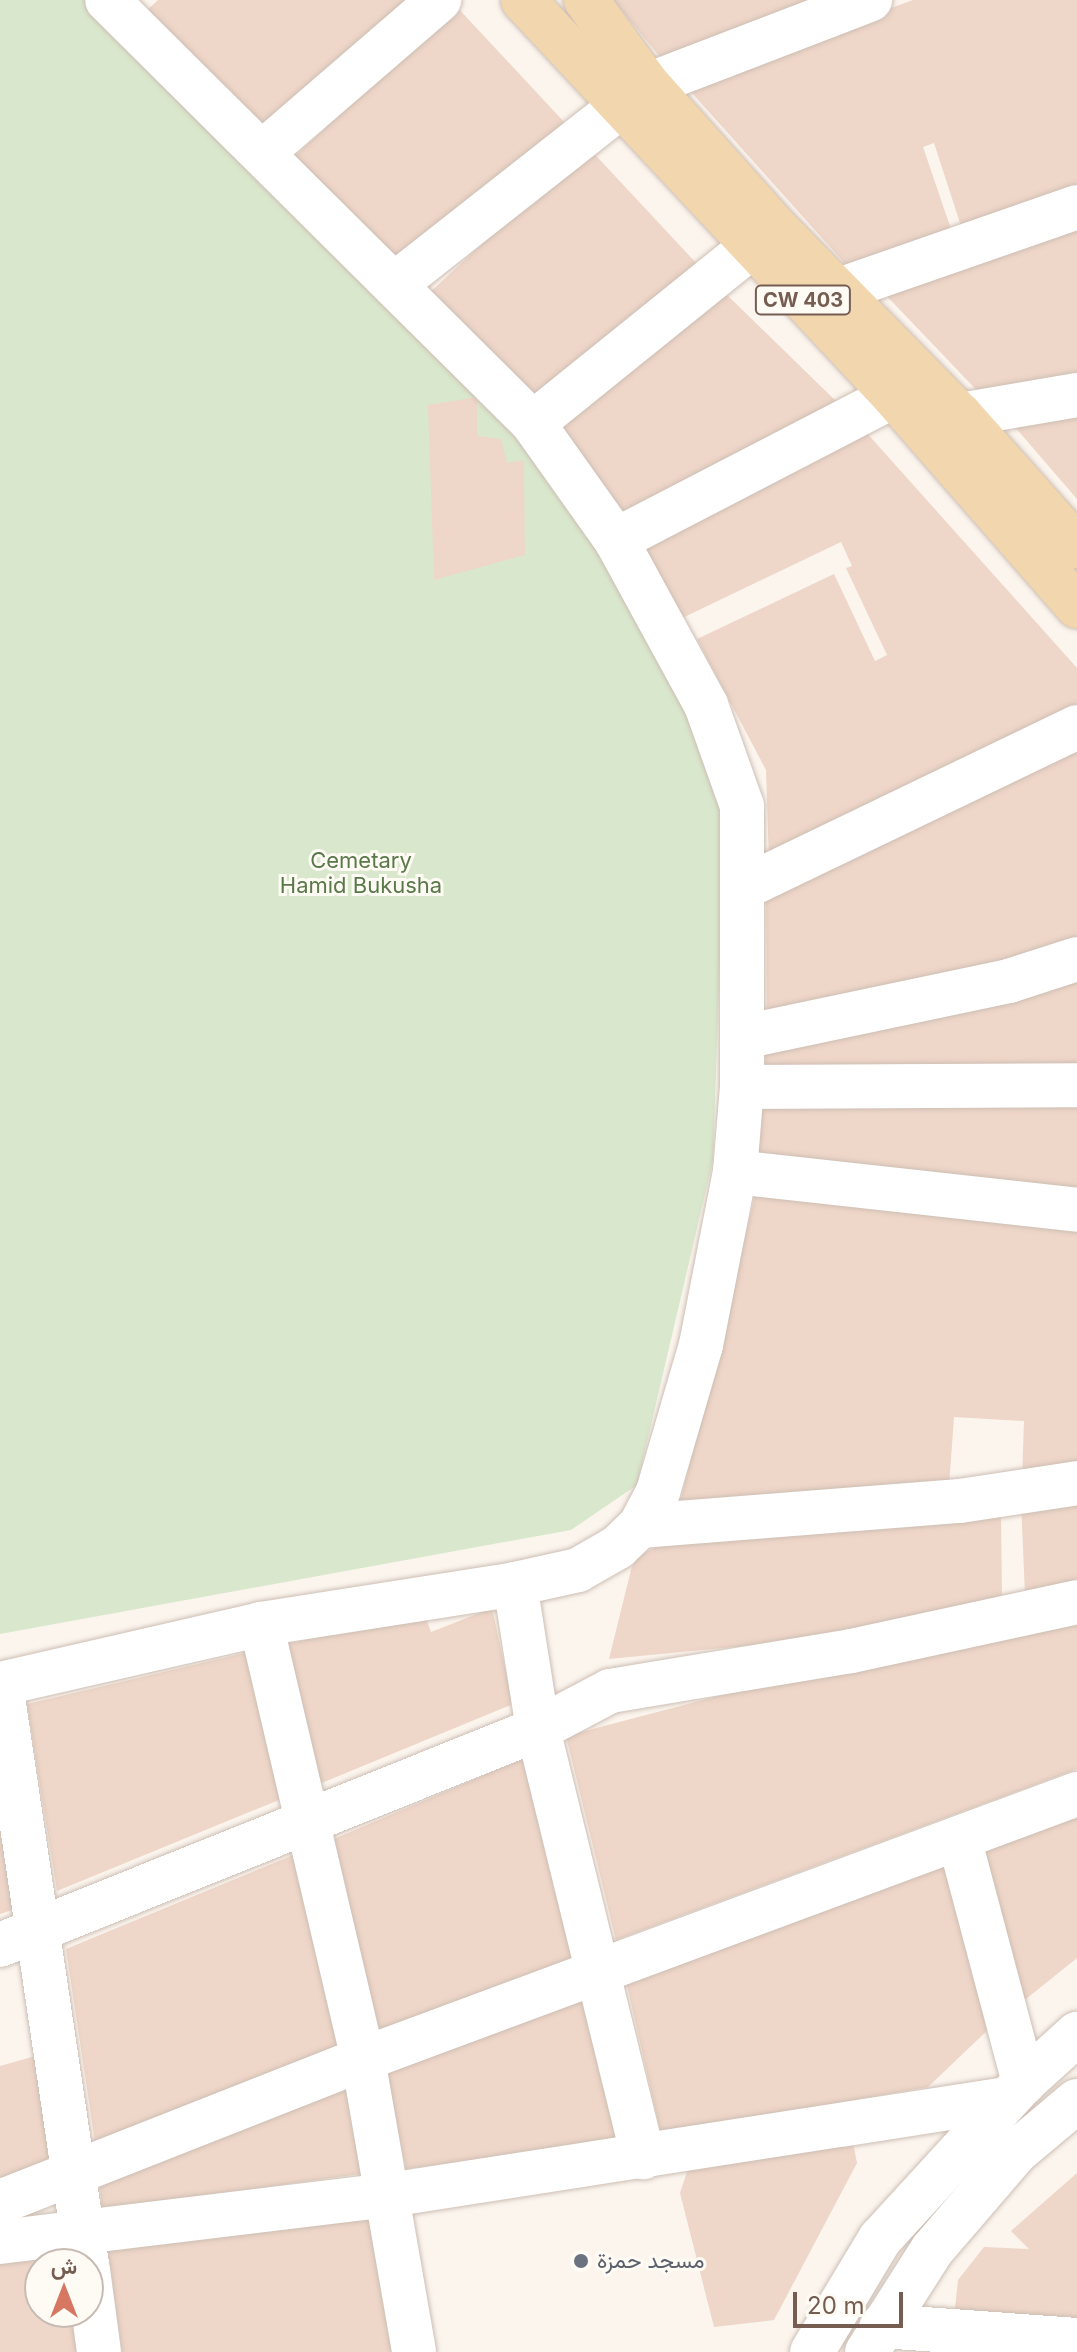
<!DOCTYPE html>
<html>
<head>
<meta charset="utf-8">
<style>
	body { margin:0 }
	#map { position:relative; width:1077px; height:2352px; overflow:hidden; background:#fbf5ee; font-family:Inter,Vazirmatn,sans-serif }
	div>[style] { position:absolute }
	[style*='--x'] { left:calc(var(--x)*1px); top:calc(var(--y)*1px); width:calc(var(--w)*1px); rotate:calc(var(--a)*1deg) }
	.green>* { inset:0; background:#d9e8cd }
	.building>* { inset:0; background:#eed6c8; transform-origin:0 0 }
	.roads { filter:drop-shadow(0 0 2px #cdbeb4) drop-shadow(0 0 2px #cdbeb4) }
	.minor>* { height:44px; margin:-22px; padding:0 22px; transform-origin:22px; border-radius:22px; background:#fff }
	.major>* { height:44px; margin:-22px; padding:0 22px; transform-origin:22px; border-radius:22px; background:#f1d6ae }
	.dots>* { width:22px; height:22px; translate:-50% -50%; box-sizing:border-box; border:4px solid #fefaf4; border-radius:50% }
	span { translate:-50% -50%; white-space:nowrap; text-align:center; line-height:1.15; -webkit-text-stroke:6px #fefaf4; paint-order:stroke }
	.shield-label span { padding:2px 6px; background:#fefaf4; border:2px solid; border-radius:6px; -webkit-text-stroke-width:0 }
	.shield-label { font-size:20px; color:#755d52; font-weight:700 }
	.park-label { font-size:22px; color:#5a794b }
	.worship-label { font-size:22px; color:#5b616d }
	.left { translate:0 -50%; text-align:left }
	.north { position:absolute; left:24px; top:2248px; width:80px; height:80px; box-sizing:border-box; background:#fefaf4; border:2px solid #c7bbb3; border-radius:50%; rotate:0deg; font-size:22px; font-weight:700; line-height:32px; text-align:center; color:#755d52 }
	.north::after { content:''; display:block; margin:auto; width:28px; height:36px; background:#d67861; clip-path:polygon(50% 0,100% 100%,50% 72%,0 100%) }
	.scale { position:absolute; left:793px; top:2292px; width:110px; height:36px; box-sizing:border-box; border:4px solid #755d52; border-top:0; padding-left:10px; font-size:24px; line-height:28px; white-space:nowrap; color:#755d52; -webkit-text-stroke:6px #fefaf4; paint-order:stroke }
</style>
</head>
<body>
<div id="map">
	<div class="green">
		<i style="clip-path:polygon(0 0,92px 0,522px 428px,669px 668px,725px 808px,713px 1160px,637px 1485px,571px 1530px,0 1634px)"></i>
	</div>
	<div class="building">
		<i style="clip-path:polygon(158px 0,418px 0,266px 133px,144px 13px)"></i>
		<i style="clip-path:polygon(613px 0,834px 0,665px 63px)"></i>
		<i style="clip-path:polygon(913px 0,1077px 0,1077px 191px,962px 229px,934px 143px,923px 147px,952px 232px,848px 267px,683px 83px)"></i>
		<i style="left:456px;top:6px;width:164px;height:225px;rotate:47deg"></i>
		<i style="left:587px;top:146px;width:168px;height:220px;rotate:47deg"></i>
		<i style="clip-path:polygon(1077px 226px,1077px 382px,986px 400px,881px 290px)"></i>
		<i style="clip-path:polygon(723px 291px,840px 405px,620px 524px,552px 428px)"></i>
		<i style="clip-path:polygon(477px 397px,477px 436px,501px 439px,507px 463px,524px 460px,525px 555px,434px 580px,428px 405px)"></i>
		<i style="clip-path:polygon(1077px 406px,1077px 499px,1009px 420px)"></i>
		<i style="clip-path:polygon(865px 431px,1077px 668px,1077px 710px,769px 861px,766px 770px,697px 639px,834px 574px,875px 661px,887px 655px,846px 568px,852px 566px,841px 542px,680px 619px,635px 549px)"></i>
		<i style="clip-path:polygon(1077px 748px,1077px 944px,767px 1019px,766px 894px)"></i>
		<i style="clip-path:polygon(1077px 976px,1077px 1066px,765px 1071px,766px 1041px)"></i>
		<i style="clip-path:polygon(762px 1101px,1077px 1103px,1077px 1192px,758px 1161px)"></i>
		<i style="clip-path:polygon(755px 1196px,1077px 1229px,1077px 1473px,1022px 1478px,1024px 1421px,954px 1417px,949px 1486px,678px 1511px)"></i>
		<i style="clip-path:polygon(1077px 1495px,1077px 1580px,1025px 1594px,1021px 1502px)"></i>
		<i style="clip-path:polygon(1001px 1514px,1002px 1598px,847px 1636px,609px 1659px,632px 1566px,638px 1556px,658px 1546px)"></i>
		<i style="clip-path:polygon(492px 1608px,513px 1704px,312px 1787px,281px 1645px,425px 1615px,431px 1632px)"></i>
		<i style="clip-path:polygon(1077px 1620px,1077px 1769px,616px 1940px,566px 1736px,802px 1674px)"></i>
		<i style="clip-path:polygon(253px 1651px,286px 1797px,57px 1891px,27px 1704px)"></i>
		<i style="clip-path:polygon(525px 1758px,576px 1956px,379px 2039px,329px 1841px)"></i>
		<i style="clip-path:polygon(1077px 1816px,1077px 1958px,1016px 2007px,976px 1855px)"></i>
		<i style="clip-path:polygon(0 1824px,15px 1909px,0 1914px)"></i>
		<i style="clip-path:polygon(303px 1851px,342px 2055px,96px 2149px,66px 1949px)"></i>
		<i style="clip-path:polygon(951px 1864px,994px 2024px,928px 2087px,661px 2134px,626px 1981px)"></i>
		<i style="clip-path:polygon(585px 1996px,619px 2140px,406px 2169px,385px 2069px)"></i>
		<i style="clip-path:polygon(39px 2055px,55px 2161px,0 2178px,0 2066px)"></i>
		<i style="clip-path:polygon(349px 2082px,367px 2173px,102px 2210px,99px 2174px)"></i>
		<i style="clip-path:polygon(852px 2138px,857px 2163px,774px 2320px,714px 2327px,680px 2193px,690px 2163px)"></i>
		<i style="clip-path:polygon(1077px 2173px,1077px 2329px,954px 2318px,958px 2280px,984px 2247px,1029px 2249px,1011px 2231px)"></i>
		<i style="clip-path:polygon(370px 2209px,393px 2352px,122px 2352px,107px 2245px)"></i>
		<i style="clip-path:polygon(68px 2250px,70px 2264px,40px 2264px,40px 2312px,76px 2312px,81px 2352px,0 2352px,0 2261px)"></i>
	</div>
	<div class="roads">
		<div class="minor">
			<i style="--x:263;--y:152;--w:233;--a:-40.8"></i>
			<i style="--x:395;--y:284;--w:322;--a:-38.2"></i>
			<i style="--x:648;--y:85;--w:238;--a:-21"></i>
			<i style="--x:839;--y:290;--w:252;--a:-19.2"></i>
			<i style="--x:960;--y:415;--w:119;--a:-9.7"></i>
			<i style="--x:533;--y:423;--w:282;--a:-38.9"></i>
			<i style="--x:616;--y:540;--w:313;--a:-27.4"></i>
			<i style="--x:745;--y:887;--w:369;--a:-25.7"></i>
			<i style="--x:743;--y:1037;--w:272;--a:-11.9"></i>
			<i style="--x:1009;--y:981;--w:71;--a:-17.9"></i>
			<i style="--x:742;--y:1087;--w:335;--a:-0.3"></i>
			<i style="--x:735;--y:1172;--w:344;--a:6.3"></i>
			<i style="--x:640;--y:1526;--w:321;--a:-4.5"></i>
			<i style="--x:960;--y:1501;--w:118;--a:-8.7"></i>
			<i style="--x:515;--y:1584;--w:147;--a:81"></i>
			<i style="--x:538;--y:1729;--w:441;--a:76.2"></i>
			<i style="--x:261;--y:1624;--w:447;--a:76.8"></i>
			<i style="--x:363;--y:2059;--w:297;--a:80.1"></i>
			<i style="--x:0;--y:1684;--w:268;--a:-12.9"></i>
			<i style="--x:261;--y:1624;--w:257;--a:-8.9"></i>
			<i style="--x:515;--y:1584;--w:65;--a:-12.5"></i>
			<i style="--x:578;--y:1570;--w:46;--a:-29.9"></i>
			<i style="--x:618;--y:1547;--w:30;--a:-44"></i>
			<i style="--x:640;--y:1526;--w:38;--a:-62"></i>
			<i style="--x:658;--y:1492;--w:153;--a:-73.7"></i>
			<i style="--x:701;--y:1345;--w:176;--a:-78.9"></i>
			<i style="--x:735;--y:1172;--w:85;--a:-85.3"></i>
			<i style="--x:742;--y:1087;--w:281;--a:-90"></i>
			<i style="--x:742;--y:806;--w:107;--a:-109.6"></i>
			<i style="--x:706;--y:705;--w:188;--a:-118.6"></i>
			<i style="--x:616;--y:540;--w:143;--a:-125.4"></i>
			<i style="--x:533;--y:423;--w:600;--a:-135.2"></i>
			<i style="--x:1;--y:1684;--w:586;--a:81.57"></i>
			<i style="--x:959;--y:1838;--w:253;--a:75.1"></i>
			<i style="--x:0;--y:1945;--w:580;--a:-21.87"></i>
			<i style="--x:538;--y:1729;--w:81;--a:-27.8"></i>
			<i style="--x:610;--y:1691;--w:244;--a:-9.4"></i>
			<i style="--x:851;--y:1651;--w:231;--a:-12.2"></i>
			<i style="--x:0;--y:2202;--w:390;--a:-21.5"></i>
			<i style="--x:363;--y:2059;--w:762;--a:-20.36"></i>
			<i style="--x:0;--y:2242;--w:392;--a:-6.9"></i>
			<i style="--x:389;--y:2195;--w:625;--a:-8.83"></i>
			<i style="--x:88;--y:2270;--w:83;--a:82.4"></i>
			<i style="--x:882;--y:2326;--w:196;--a:4.1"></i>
			<i style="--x:812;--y:2352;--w:132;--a:-59"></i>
			<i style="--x:880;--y:2239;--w:213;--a:-47.5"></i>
			<i style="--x:1024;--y:2082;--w:72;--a:-42.2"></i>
			<i style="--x:867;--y:2352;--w:121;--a:-57.5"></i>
			<i style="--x:932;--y:2250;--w:128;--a:-49.4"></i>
			<i style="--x:1015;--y:2153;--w:81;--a:-40"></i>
		</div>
		<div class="major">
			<i style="--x:523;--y:0;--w:543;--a:46.87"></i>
			<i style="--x:894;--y:396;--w:279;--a:48.9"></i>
			<i style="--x:586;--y:0;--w:105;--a:53.9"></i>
			<i style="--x:648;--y:85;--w:188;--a:48.2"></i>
			<i style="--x:773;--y:225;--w:267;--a:45.5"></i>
			<i style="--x:960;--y:415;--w:176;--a:48.4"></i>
		</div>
	</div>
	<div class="dots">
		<i style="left:581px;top:2261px;background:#6b7280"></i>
	</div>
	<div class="shield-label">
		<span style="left:803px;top:300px">CW 403</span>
	</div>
	<div class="park-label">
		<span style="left:361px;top:873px">Cemetary<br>Hamid Bukusha</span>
	</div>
	<div class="worship-label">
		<span class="left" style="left:597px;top:2261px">مسجد حمزة</span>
	</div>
	<div class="north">ش</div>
	<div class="scale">20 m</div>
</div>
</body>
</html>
